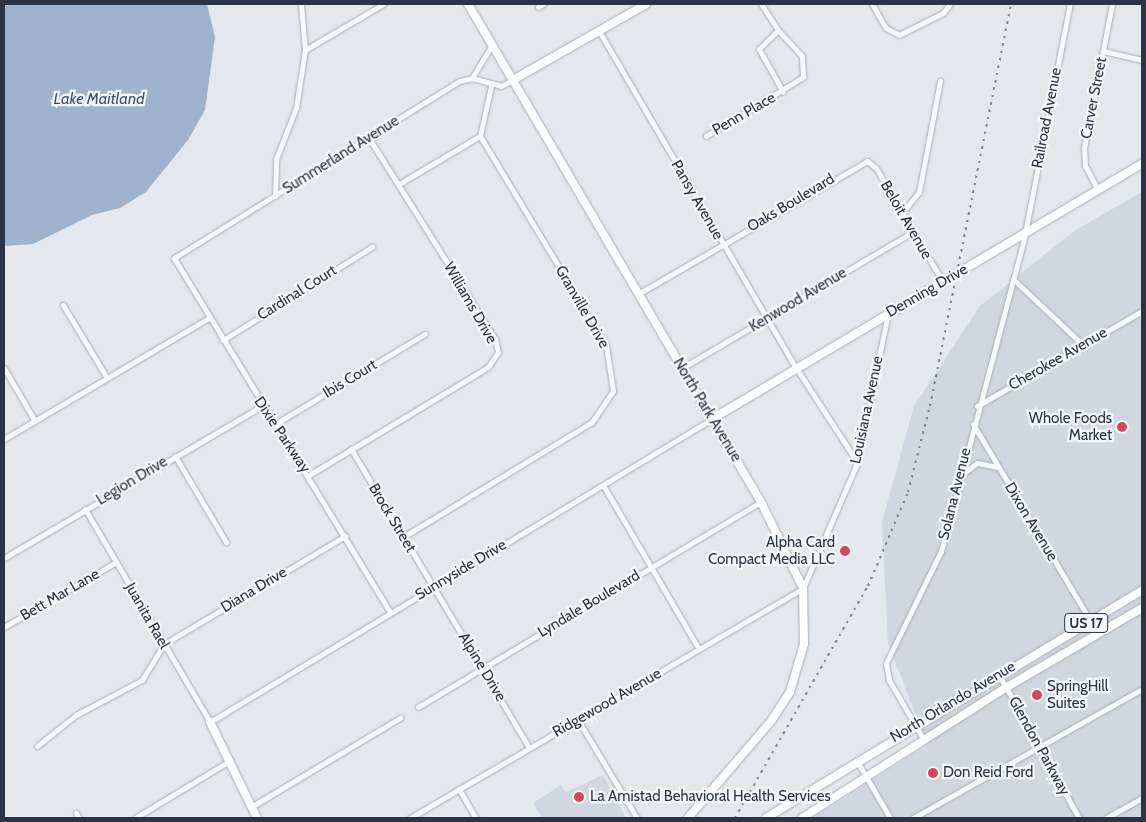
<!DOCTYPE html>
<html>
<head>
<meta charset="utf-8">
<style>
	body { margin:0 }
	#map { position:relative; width:1146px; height:822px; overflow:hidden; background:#e4e7ec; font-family:Cabin,sans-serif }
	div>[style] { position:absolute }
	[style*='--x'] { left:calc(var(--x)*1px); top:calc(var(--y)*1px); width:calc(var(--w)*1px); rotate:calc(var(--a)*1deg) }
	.built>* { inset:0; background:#d2d6de }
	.water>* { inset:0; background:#9fb4cc }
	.roads { filter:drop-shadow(0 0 1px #a9aeb7) drop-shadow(0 0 1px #a9aeb7) }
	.street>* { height:5px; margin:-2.5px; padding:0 2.5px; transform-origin:2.5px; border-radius:2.5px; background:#f7f8fa }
	.secondary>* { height:8px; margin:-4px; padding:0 4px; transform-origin:4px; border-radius:4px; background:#fff }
	.primary>* { height:8px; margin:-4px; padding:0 4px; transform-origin:4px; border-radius:4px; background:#fff }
	.rail>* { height:2px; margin-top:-1px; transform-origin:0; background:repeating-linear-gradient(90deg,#7d8696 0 2.5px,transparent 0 7.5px) }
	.dots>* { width:14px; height:14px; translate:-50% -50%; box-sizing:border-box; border:2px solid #f4f6f9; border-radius:50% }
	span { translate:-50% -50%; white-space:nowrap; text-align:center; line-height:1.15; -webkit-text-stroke:4.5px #f4f6f9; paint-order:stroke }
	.shield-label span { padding:1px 4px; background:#f4f6f9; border:1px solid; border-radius:4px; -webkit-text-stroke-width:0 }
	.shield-label { font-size:14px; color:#2b3445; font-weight:700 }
	.street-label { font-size:15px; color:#2b3445 }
	.poi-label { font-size:15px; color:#2b3445 }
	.right { translate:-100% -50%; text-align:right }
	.left { translate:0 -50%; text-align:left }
	.water-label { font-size:16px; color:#34527a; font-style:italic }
	.frame { position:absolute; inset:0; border:5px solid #2b3445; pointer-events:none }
</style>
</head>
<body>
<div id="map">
	<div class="built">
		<i style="clip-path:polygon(1142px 192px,1142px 818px,813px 818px,927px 745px,888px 643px,882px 522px,914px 406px,980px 306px,1074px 231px)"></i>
		<i style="clip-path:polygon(603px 775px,626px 818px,542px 818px,533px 803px,561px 785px,566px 792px)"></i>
	</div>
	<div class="water">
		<i style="clip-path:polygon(4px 4px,207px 4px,215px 37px,205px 110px,188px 140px,146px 192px,120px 208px,92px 215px,33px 244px,4px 246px)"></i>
	</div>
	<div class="roads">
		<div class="street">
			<i style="--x:872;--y:4;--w:28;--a:60"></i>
			<i style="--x:886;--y:28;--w:15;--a:28"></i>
			<i style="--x:899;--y:35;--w:49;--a:-26.6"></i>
			<i style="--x:943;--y:13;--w:11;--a:-52"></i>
			<i style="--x:538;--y:7;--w:6;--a:-31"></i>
			<i style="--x:778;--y:30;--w:27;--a:135"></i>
			<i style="--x:759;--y:49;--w:49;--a:60.8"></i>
			<i style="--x:599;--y:31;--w:381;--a:59.7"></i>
			<i style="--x:791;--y:360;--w:121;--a:57.1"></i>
			<i style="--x:305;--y:50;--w:91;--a:-30.5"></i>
			<i style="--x:1103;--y:51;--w:40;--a:13"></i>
			<i style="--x:472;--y:78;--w:39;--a:-59"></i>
			<i style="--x:706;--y:136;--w:114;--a:-31.3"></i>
			<i style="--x:803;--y:77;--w:21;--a:-93"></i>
			<i style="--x:802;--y:56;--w:35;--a:-133"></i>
			<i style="--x:778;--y:30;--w:31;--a:-123"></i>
			<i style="--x:399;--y:184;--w:94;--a:-30.7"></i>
			<i style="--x:480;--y:136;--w:51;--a:-77.6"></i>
			<i style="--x:1098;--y:190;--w:27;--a:-118"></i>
			<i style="--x:1085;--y:166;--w:18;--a:-93"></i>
			<i style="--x:1084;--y:148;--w:147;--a:-79"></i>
			<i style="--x:275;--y:196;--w:37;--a:-88"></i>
			<i style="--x:276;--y:159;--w:55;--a:-68.6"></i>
			<i style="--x:296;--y:108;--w:59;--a:-81.2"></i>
			<i style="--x:305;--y:50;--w:46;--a:-95"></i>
			<i style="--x:902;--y:213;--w:27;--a:-51"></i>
			<i style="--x:919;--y:192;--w:113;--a:-79.3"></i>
			<i style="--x:1013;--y:279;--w:96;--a:43.3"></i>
			<i style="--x:638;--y:294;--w:265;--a:-30.1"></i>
			<i style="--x:867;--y:161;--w:11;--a:38"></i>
			<i style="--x:876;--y:168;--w:132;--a:59.6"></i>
			<i style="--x:63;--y:305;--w:85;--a:58.9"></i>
			<i style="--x:223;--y:340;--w:176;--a:-32"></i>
			<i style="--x:4;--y:368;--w:61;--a:59.7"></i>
			<i style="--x:682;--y:368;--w:268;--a:-30.5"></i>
			<i style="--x:977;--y:406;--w:190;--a:-29.9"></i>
			<i style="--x:275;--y:424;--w:175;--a:-31"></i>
			<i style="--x:973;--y:424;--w:228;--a:59.2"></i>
			<i style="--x:4;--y:439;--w:239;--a:-30.6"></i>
			<i style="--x:351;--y:449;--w:348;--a:59.2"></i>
			<i style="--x:175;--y:456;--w:100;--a:59.3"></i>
			<i style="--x:309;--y:475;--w:209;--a:-31.1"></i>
			<i style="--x:488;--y:367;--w:18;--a:-56"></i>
			<i style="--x:498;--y:352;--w:13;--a:-103"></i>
			<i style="--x:495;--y:339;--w:237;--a:-122.1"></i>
			<i style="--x:961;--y:475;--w:20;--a:-37"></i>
			<i style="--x:977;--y:463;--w:21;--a:11"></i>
			<i style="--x:603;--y:485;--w:190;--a:59.7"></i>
			<i style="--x:85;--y:509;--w:247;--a:59.6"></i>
			<i style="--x:210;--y:722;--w:586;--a:-31.11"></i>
			<i style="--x:403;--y:537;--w:221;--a:-31.3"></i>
			<i style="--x:592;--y:422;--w:37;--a:-56"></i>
			<i style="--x:613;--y:391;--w:47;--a:-98.7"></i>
			<i style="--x:606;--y:345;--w:244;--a:-121.1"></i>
			<i style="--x:4;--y:558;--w:299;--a:-30.5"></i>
			<i style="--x:390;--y:612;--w:415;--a:-121.4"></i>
			<i style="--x:174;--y:258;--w:336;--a:-31.8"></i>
			<i style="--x:460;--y:81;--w:12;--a:-14"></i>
			<i style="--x:472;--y:78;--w:30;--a:15"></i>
			<i style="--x:501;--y:86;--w:13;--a:-27"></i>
			<i style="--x:4;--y:627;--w:129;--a:-30.1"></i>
			<i style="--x:999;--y:675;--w:164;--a:60.8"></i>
			<i style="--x:418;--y:707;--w:400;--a:-30.9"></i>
			<i style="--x:578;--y:720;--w:114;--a:59"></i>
			<i style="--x:924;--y:740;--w:69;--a:-120.3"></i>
			<i style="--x:889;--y:680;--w:17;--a:-100"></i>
			<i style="--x:886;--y:663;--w:125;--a:-63.8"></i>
			<i style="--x:941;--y:551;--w:33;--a:-74"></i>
			<i style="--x:950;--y:519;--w:285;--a:-75.2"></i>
			<i style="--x:1023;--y:243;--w:244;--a:-78.9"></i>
			<i style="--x:37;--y:746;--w:50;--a:-38.5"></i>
			<i style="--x:76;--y:715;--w:75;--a:-27.9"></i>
			<i style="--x:142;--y:680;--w:42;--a:-58.6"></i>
			<i style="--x:164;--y:644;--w:211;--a:-30.8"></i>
			<i style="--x:857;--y:761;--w:66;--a:59.9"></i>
			<i style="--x:459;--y:789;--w:34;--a:60"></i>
			<i style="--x:251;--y:807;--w:174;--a:-30.9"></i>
			<i style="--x:76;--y:813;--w:6;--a:59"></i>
			<i style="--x:135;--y:818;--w:110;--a:-31.2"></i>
			<i style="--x:410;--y:818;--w:455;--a:-30.3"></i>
			<i style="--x:803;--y:588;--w:136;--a:-66.6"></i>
			<i style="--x:857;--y:463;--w:153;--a:-78.3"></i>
			<i style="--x:913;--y:818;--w:263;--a:-29.4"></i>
			<i style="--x:1106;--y:818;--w:41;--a:-29.1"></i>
		</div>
		<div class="secondary">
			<i style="--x:468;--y:4;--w:578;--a:59.53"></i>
			<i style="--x:761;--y:502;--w:96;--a:64"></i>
			<i style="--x:803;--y:588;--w:56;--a:89"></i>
			<i style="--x:804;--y:644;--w:50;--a:106.3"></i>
			<i style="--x:790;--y:692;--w:33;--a:123"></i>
			<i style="--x:772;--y:720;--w:129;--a:130.6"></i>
			<i style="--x:513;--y:80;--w:153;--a:-29.7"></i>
			<i style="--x:712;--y:419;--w:500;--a:-30.7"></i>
			<i style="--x:210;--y:722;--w:107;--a:63.9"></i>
		</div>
		<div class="primary">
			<i style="--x:766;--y:818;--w:440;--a:-31.2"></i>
			<i style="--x:802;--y:818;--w:243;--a:-32.6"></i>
			<i style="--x:1007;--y:687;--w:156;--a:-30.3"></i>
		</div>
	</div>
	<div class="rail">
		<i style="--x:735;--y:818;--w:267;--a:-60.2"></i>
		<i style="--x:868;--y:586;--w:102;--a:-66.9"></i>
		<i style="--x:908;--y:492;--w:89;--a:-75.7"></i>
		<i style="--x:930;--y:406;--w:410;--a:-78.6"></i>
	</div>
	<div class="dots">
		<i style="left:1122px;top:427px;background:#d1495b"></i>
		<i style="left:845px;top:551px;background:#d1495b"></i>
		<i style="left:1037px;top:695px;background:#d1495b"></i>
		<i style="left:933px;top:773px;background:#d1495b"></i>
		<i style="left:579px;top:797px;background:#d1495b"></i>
	</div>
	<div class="shield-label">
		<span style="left:1086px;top:623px">US 17</span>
	</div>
	<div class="street-label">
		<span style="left:1094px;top:98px;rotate:-79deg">Carver Street</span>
		<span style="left:744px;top:114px;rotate:-30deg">Penn Place</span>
		<span style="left:1047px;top:118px;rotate:-79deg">Railroad Avenue</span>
		<span style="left:341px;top:155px;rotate:-32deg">Summerland Avenue</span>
		<span style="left:697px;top:200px;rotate:60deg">Pansy Avenue</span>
		<span style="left:791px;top:203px;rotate:-31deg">Oaks Boulevard</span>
		<span style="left:906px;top:220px;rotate:60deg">Beloit Avenue</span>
		<span style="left:927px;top:291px;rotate:-30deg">Denning Drive</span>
		<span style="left:297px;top:293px;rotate:-32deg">Cardinal Court</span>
		<span style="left:798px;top:300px;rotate:-31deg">Kenwood Avenue</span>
		<span style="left:470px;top:303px;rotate:60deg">Williams Drive</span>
		<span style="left:582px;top:307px;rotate:60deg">Granville Drive</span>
		<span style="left:1058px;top:359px;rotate:-30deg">Cherokee Avenue</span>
		<span style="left:350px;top:379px;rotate:-31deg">Ibis Court</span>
		<span style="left:707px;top:410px;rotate:59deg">North Park Avenue</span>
		<span style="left:867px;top:410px;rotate:-78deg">Louisiana Avenue</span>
		<span style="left:282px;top:435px;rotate:56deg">Dixie Parkway</span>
		<span style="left:132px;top:481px;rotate:-31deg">Legion Drive</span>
		<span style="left:955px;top:494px;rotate:-76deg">Solana Avenue</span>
		<span style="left:392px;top:518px;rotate:59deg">Brock Street</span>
		<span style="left:1031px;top:522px;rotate:59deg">Dixon Avenue</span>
		<span style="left:461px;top:570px;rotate:-31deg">Sunnyside Drive</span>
		<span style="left:254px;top:590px;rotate:-31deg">Diana Drive</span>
		<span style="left:60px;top:595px;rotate:-30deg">Bett Mar Lane</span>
		<span style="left:589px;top:604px;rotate:-31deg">Lyndale Boulevard</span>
		<span style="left:147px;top:616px;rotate:60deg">Juanita Rael</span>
		<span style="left:482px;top:667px;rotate:59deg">Alpine Drive</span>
		<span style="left:953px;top:702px;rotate:-31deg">North Orlando Avenue</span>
		<span style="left:607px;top:703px;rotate:-30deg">Ridgewood Avenue</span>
		<span style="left:1039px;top:746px;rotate:61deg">Glendon Parkway</span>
	</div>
	<div class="poi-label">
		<span class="right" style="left:1112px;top:427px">Whole Foods<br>Market</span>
		<span class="right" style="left:835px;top:551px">Alpha Card<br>Compact Media LLC</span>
		<span class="left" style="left:1047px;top:695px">SpringHill<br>Suites</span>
		<span class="left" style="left:943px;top:773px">Don Reid Ford</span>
		<span class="left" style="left:590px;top:797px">La Amistad Behavioral Health Services</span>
	</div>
	<div class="water-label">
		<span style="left:99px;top:99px">Lake Maitland</span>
	</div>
	<div class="frame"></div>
</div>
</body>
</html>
